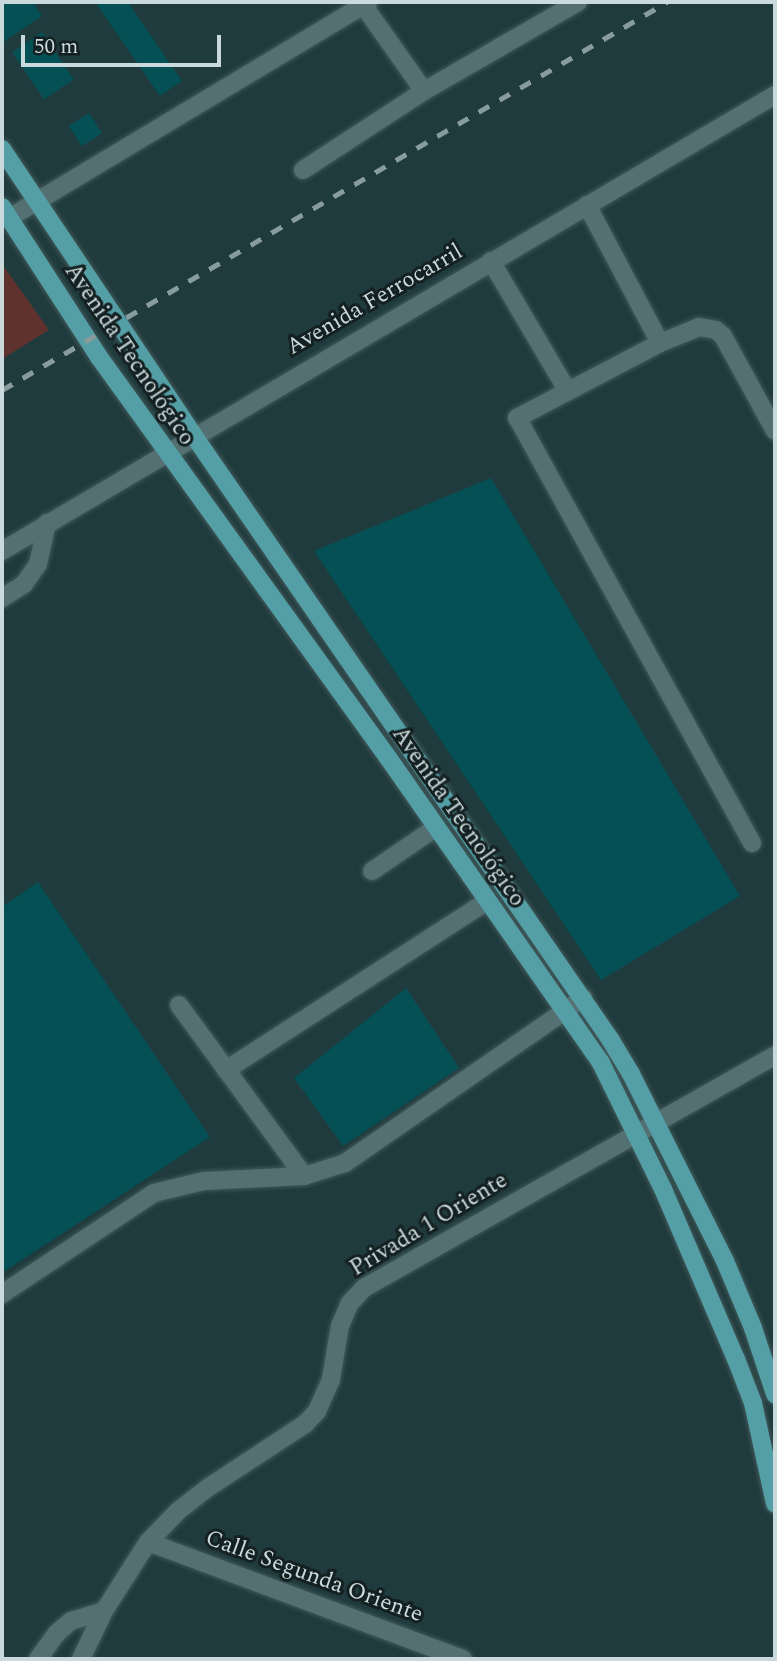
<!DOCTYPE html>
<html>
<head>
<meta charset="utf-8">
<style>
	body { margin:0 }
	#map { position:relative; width:777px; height:1661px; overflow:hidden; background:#203b3d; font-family:Spectral,serif }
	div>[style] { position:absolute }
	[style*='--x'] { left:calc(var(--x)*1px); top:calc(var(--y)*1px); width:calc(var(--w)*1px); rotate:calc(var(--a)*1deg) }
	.green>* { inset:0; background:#60322d }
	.building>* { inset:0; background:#045055; transform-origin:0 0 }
	.roads { filter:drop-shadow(0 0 2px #41595b) drop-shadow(0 0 2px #41595b) }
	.minor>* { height:18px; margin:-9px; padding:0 9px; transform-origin:9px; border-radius:9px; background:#547073 }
	.major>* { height:18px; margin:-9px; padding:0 9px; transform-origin:9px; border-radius:9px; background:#539fa5 }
	.rail>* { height:5px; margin-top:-2.5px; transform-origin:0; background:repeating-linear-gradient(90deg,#889c9e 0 12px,transparent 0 24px) }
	span { translate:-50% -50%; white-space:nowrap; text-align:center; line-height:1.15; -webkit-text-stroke:6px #142021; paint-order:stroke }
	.street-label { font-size:23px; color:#cad9db }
	.frame { position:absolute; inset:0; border:4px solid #cad9db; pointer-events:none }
	.scale { position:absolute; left:21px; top:35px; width:200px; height:32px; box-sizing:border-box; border:4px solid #cad9db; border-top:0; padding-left:9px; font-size:21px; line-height:24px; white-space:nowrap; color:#cad9db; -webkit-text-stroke:5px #142021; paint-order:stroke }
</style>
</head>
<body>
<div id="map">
	<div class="green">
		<i style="clip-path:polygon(2px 264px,49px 330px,2px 359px)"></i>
	</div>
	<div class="building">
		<i style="clip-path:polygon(2px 2px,33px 2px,42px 16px,2px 43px)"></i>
		<i style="clip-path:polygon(95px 2px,128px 2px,182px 81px,160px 96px)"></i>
		<i style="left:42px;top:32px;width:57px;height:36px;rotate:56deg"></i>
		<i style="left:89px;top:113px;width:24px;height:24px;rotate:57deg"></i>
		<i style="clip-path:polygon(491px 478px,740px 896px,601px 980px,314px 551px)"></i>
		<i style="clip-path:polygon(38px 882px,210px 1137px,2px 1273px,2px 907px)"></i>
		<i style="clip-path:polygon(406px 988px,459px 1068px,343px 1146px,294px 1078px)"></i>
	</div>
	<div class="roads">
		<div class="minor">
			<i style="--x:361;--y:2;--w:109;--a:54.7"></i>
			<i style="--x:303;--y:170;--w:145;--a:-33.1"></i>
			<i style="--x:424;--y:91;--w:178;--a:-30"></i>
			<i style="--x:587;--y:205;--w:156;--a:62.1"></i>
			<i style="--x:9;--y:218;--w:419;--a:-31"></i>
			<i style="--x:491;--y:261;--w:150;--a:59.5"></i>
			<i style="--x:2;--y:551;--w:897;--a:-30.54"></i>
			<i style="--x:2;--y:598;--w:26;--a:-32"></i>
			<i style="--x:24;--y:584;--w:24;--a:-55"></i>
			<i style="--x:38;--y:564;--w:42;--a:-77.6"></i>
			<i style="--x:752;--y:843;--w:486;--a:-118.9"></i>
			<i style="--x:517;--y:418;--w:161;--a:-27.7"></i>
			<i style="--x:660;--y:343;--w:42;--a:-22.3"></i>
			<i style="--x:699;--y:327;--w:17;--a:10"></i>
			<i style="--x:716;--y:330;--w:9;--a:41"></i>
			<i style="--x:723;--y:336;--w:108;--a:61.3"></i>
			<i style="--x:372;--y:871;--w:76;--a:-34.3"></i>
			<i style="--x:179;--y:1005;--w:212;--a:53.8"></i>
			<i style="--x:226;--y:1070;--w:310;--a:-32.9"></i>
			<i style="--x:2;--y:1294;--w:182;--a:-33.6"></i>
			<i style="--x:154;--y:1193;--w:51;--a:-13.5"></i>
			<i style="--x:204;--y:1181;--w:100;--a:-2.9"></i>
			<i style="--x:304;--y:1176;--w:43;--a:-17.6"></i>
			<i style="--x:345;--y:1163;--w:290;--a:-34.7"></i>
			<i style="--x:148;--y:1542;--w:336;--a:20.4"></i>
			<i style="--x:38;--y:1659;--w:32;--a:-54"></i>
			<i style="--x:57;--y:1633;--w:18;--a:-41"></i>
			<i style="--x:71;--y:1621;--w:34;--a:-17"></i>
			<i style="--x:81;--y:1659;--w:53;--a:-64.4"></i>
			<i style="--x:104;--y:1611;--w:82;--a:-57.5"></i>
			<i style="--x:148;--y:1542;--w:43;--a:-45.9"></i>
			<i style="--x:178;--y:1511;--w:39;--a:-38"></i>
			<i style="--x:209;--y:1487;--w:115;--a:-33.3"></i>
			<i style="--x:305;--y:1424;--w:18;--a:-47"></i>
			<i style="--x:317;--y:1411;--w:35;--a:-66"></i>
			<i style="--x:331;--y:1379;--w:54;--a:-80.4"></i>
			<i style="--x:340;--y:1326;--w:25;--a:-67"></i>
			<i style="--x:350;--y:1303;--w:21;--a:-47"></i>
			<i style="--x:364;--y:1288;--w:472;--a:-29.5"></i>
		</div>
		<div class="major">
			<i style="--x:2;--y:149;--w:345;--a:56.2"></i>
			<i style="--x:194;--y:436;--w:733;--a:55.4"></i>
			<i style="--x:610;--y:1039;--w:41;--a:59"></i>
			<i style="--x:631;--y:1074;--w:209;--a:63.3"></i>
			<i style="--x:725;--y:1261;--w:73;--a:67.3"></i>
			<i style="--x:753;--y:1328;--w:70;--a:71.6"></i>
			<i style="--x:2;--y:207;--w:179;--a:57.1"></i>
			<i style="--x:99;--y:357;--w:496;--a:54.2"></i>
			<i style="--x:389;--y:759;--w:371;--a:55.1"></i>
			<i style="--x:601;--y:1063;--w:140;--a:63.8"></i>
			<i style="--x:663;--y:1189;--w:185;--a:66.8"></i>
			<i style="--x:736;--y:1359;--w:47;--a:68.9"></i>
			<i style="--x:753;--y:1403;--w:103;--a:77.7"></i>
		</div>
	</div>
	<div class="rail">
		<i style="--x:2;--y:390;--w:770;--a:-30.26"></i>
	</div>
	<div class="street-label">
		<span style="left:375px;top:300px;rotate:-30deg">Avenida Ferrocarril</span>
		<span style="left:129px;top:355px;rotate:56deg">Avenida Tecnológico</span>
		<span style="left:458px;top:817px;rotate:55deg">Avenida Tecnológico</span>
		<span style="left:429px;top:1225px;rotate:-31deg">Privada 1 Oriente</span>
		<span style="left:314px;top:1577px;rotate:20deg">Calle Segunda Oriente</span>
	</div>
	<div class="frame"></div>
	<div class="scale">50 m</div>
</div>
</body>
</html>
